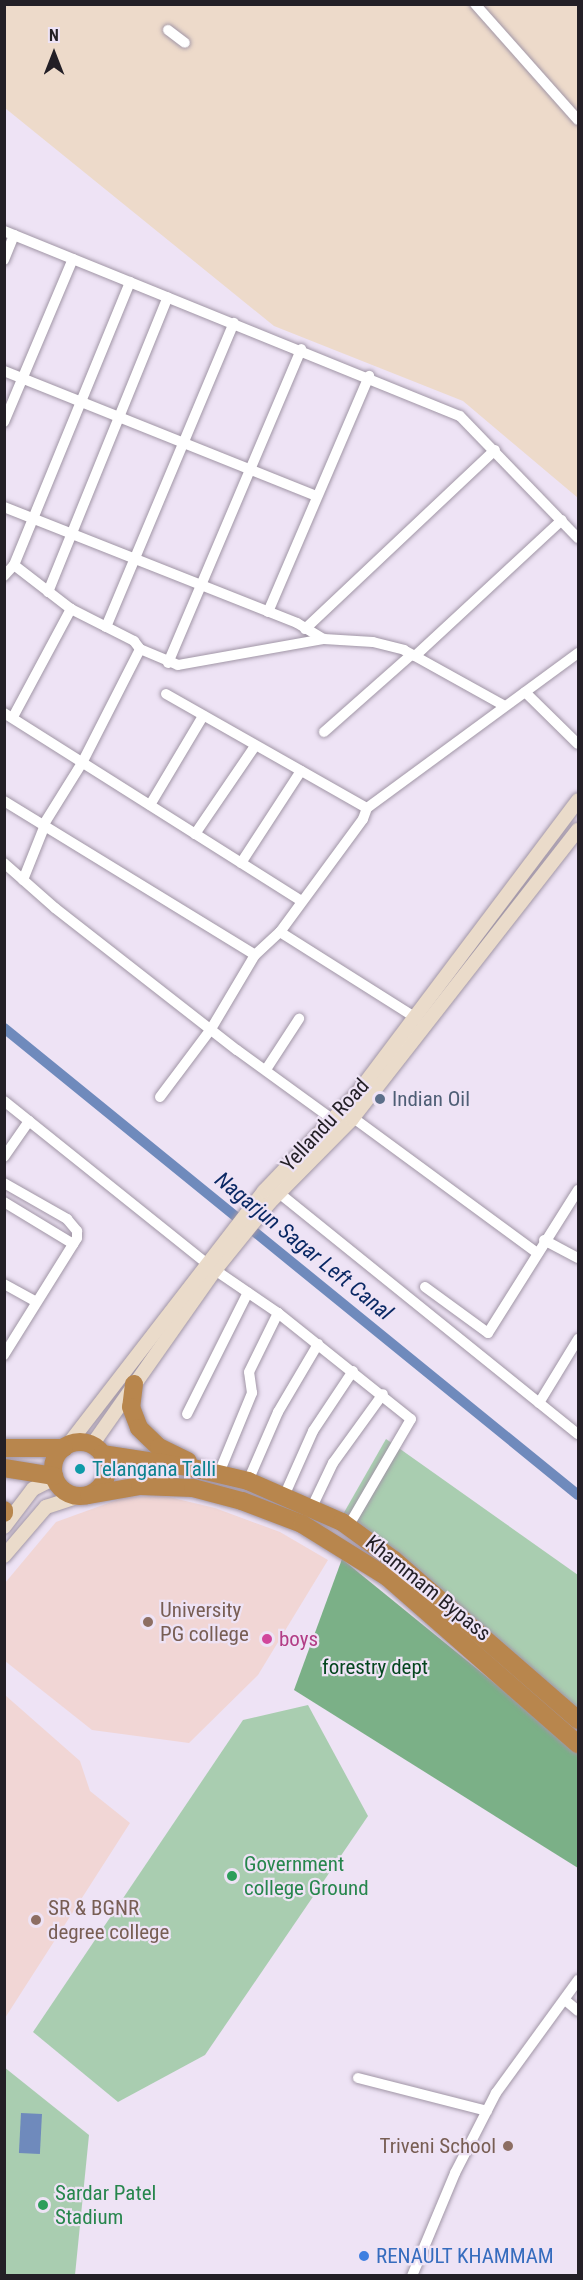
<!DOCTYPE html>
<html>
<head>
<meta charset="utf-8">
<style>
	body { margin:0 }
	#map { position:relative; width:583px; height:2280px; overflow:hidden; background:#eee3f5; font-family:"Roboto Condensed",sans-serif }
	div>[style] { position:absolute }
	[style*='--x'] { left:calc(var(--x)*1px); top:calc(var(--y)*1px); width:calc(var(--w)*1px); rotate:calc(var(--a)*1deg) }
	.industrial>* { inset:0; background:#eddaca }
	.education>* { inset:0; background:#f1d6d5 }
	.green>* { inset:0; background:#a9cdb0 }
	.forest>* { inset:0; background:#7bb087 }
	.water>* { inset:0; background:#6f8abc; transform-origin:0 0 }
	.canal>* { height:10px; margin:-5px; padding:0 5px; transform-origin:5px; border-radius:5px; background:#6f8abc }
	.roads { filter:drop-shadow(0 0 2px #a196a6) drop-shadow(0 0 2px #a196a6) }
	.street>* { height:10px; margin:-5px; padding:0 5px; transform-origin:5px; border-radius:5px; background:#fff }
	.secondary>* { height:14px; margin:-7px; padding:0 7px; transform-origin:7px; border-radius:7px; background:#eadbca }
	.highway>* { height:18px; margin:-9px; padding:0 9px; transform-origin:9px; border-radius:9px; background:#b8864d }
	.highway>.ring { margin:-9px; padding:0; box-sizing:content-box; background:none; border:18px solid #b8864d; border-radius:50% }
	.dots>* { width:16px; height:16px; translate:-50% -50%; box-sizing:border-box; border:3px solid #eee3f5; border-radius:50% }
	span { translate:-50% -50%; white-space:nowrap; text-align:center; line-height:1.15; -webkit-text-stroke:4.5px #eee3f5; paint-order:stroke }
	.service-label { font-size:21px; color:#4e5e75 }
	.left { translate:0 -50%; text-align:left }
	.street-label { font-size:21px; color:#231f26 }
	.culture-label { font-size:21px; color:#0d838f }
	.education-label { font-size:21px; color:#785e54 }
	.right { translate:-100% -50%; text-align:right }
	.hotel-label { font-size:21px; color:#b23c85 }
	.park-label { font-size:21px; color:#05461f }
	.leisure-label { font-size:21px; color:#27864d }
	.shop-label { font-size:21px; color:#366cbe }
	.water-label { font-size:22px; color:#0a2864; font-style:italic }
	.frame { position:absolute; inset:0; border:6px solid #231f26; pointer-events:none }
	.north { position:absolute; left:24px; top:24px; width:60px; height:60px; -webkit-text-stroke:4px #eee3f5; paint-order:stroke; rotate:0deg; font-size:16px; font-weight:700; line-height:24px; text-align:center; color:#231f26 }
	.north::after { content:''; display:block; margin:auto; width:21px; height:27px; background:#231f26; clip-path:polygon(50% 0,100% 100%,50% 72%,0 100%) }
</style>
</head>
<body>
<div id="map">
	<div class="industrial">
		<i style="clip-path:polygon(4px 5px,578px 5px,578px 498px,463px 401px,274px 326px,5px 108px)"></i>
	</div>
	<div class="education">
		<i style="clip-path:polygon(165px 1496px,215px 1508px,280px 1532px,328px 1560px,258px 1675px,189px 1743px,92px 1730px,5px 1661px,5px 1583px,56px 1522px,125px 1497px)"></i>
		<i style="clip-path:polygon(5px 1695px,80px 1761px,90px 1791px,130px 1823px,5px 2018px)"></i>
	</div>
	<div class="green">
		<i style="clip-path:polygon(386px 1439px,578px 1575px,578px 1710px,342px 1516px)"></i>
		<i style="clip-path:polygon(308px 1705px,368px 1816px,205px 2055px,118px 2102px,33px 2032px,243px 1720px)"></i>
		<i style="clip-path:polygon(4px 2067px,89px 2135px,75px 2275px,5px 2275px)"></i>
	</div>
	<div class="forest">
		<i style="clip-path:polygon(342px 1559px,578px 1751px,578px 1868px,294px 1690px)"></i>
	</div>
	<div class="water">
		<i style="left:21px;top:2113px;width:21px;height:40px;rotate:3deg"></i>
	</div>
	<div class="canal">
		<i style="--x:4;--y:1028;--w:740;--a:39.13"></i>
	</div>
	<div class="roads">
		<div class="street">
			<i style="--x:475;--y:4;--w:155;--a:48.4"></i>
			<i style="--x:168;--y:30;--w:21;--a:37"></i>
			<i style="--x:4;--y:231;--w:492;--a:22.1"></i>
			<i style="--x:460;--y:416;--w:170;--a:46"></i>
			<i style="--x:4;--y:260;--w:27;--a:-68"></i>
			<i style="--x:4;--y:371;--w:336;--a:21.8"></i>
			<i style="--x:4;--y:422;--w:177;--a:-67.1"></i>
			<i style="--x:4;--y:507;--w:315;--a:21.6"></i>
			<i style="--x:297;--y:623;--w:31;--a:31"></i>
			<i style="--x:324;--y:639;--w:49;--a:3.5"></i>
			<i style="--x:373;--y:642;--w:32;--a:14"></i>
			<i style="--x:404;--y:650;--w:115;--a:29"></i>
			<i style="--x:14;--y:565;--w:306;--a:-67.7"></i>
			<i style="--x:4;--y:576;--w:15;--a:-48"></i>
			<i style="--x:14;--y:565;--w:72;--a:37.7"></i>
			<i style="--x:48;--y:592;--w:318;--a:-67.9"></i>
			<i style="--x:268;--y:612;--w:257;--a:-66.8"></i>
			<i style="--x:106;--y:627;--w:330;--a:-67.2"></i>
			<i style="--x:305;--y:629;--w:261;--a:-43.3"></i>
			<i style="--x:415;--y:656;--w:200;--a:-42.8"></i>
			<i style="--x:168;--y:663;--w:341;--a:-67"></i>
			<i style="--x:525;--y:692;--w:74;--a:44.5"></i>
			<i style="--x:166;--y:694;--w:231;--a:29.6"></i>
			<i style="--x:4;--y:713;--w:350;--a:32.3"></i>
			<i style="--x:13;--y:717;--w:123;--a:-61.8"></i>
			<i style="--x:71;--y:609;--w:71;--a:26.9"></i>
			<i style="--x:134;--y:641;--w:10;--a:53"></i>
			<i style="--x:140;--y:649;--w:41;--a:22.8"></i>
			<i style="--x:178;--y:665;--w:148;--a:-10.1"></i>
			<i style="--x:324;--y:732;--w:115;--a:-41.5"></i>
			<i style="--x:4;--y:801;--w:294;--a:31.5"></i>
			<i style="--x:150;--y:805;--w:104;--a:-59.2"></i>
			<i style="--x:44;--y:824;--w:72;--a:-58.1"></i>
			<i style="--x:82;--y:763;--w:128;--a:-63"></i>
			<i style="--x:195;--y:834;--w:107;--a:-55.7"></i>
			<i style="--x:4;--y:863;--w:68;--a:41.4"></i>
			<i style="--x:55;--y:908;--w:231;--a:38"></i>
			<i style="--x:237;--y:1050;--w:117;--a:36"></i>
			<i style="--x:241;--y:863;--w:110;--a:-56.9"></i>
			<i style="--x:23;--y:880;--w:59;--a:-68.2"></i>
			<i style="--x:280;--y:932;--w:161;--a:32.3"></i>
			<i style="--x:267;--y:1068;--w:59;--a:-56.9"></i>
			<i style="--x:160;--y:1097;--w:85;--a:-53.1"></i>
			<i style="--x:211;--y:1029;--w:86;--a:-59.3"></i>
			<i style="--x:255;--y:955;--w:34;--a:-43"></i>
			<i style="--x:280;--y:932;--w:140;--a:-53.7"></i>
			<i style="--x:363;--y:819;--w:12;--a:-70"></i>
			<i style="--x:367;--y:808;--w:262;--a:-36.3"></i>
			<i style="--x:4;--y:1101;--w:270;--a:38.7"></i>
			<i style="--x:215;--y:1270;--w:76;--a:34.3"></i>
			<i style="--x:278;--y:1313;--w:170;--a:38.6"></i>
			<i style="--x:411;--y:1419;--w:125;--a:120.3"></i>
			<i style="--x:348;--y:1114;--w:233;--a:36.3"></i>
			<i style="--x:4;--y:1157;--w:44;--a:-55.2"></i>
			<i style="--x:4;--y:1183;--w:73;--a:29.7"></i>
			<i style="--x:67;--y:1219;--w:16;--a:50"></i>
			<i style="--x:77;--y:1231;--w:7;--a:90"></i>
			<i style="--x:77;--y:1238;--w:138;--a:122"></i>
			<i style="--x:279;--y:1193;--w:384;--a:38.9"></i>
			<i style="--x:4;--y:1202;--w:81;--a:31.3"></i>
			<i style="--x:544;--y:1240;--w:38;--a:28"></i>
			<i style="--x:4;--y:1284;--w:37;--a:29"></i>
			<i style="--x:425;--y:1287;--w:78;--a:36.1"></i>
			<i style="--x:488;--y:1333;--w:169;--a:-57.8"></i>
			<i style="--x:539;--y:1403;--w:75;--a:-58.6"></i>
			<i style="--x:187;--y:1414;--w:136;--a:-63.4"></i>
			<i style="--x:219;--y:1473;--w:87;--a:-67.6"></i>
			<i style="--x:252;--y:1393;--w:21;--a:-98"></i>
			<i style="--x:249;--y:1372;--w:66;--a:-63.8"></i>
			<i style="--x:248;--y:1481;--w:75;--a:-66.5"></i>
			<i style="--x:278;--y:1412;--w:79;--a:-59.5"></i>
			<i style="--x:285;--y:1494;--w:69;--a:-66"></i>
			<i style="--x:313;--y:1431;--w:72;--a:-56.3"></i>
			<i style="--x:312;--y:1507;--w:49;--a:-64.5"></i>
			<i style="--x:333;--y:1463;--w:85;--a:-54.1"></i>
			<i style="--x:565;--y:2000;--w:17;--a:40"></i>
			<i style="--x:358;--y:2078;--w:133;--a:14.3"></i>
			<i style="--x:412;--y:2276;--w:112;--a:-67.3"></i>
			<i style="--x:455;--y:2173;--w:90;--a:-62.9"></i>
			<i style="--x:496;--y:2093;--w:140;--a:-54"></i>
		</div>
		<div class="secondary">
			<i style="--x:92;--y:1445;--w:214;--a:-54.9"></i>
			<i style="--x:215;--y:1270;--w:87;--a:-51"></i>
			<i style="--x:270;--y:1202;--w:117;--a:-45.3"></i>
			<i style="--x:352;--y:1119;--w:367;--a:-52"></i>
			<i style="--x:67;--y:1446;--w:322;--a:-52.3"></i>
			<i style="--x:264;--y:1191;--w:133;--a:-46.2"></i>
			<i style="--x:356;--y:1095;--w:369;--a:-53"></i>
			<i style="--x:4;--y:1527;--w:48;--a:-52.7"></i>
			<i style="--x:33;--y:1489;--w:25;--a:-27"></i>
			<i style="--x:4;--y:1556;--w:65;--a:-49.4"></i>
			<i style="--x:46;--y:1507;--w:36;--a:-18"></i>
		</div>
		<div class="highway">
			<i style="--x:134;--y:1384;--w:23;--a:97"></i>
			<i style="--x:131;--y:1407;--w:22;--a:69"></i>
			<i style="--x:139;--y:1428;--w:28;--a:44"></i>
			<i style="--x:159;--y:1447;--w:32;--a:26"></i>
			<i class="ring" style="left:53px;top:1442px;width:36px;height:36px"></i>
			<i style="--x:4;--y:1448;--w:60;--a:0"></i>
			<i style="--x:102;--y:1454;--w:92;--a:8.7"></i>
			<i style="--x:193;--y:1468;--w:57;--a:13.3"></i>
			<i style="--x:248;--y:1481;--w:103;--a:23.6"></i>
			<i style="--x:342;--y:1522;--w:64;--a:36.2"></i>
			<i style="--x:394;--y:1560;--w:244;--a:41"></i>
			<i style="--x:4;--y:1468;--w:51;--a:9.1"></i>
			<i style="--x:89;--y:1495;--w:52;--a:-10"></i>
			<i style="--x:140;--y:1486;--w:53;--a:2.2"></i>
			<i style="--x:193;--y:1488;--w:51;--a:14.9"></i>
			<i style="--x:242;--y:1501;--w:64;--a:21"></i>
			<i style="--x:302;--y:1524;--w:100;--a:31.9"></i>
			<i style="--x:387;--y:1577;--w:254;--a:41.2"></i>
			<i style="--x:4;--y:1510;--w:3;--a:90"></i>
		</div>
	</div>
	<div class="dots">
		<i style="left:380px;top:1099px;background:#5c6f8a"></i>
		<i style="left:80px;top:1469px;background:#0f9aa8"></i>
		<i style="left:148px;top:1622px;background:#8d6e63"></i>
		<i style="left:267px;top:1639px;background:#d1479c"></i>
		<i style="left:232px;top:1876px;background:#2e9e5b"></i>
		<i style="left:36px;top:1920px;background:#8d6e63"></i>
		<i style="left:508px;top:2146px;background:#8d6e63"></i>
		<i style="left:43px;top:2205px;background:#2e9e5b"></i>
		<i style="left:364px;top:2256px;background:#3f7fe0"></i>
	</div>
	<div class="service-label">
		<span class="left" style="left:392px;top:1099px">Indian Oil</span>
	</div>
	<div class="street-label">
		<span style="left:325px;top:1125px;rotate:-47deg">Yellandu Road</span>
		<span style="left:428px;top:1588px;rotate:39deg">Khammam Bypass</span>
	</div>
	<div class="culture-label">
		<span class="left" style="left:92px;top:1469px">Telangana Talli</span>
	</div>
	<div class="education-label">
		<span class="left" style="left:160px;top:1622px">University<br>PG college</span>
		<span class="left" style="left:48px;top:1920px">SR &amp; BGNR<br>degree college</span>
		<span class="right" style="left:496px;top:2146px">Triveni School</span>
	</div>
	<div class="hotel-label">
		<span class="left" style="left:279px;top:1639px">boys</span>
	</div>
	<div class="park-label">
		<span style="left:375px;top:1667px">forestry dept</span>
	</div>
	<div class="leisure-label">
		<span class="left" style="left:244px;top:1876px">Government<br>college Ground</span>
		<span class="left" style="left:55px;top:2205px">Sardar Patel<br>Stadium</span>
	</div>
	<div class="shop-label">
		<span class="left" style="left:376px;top:2256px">RENAULT KHAMMAM</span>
	</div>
	<div class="water-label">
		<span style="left:304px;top:1246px;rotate:39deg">Nagarjun Sagar Left Canal</span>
	</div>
	<div class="frame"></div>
	<div class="north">N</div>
</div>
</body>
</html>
